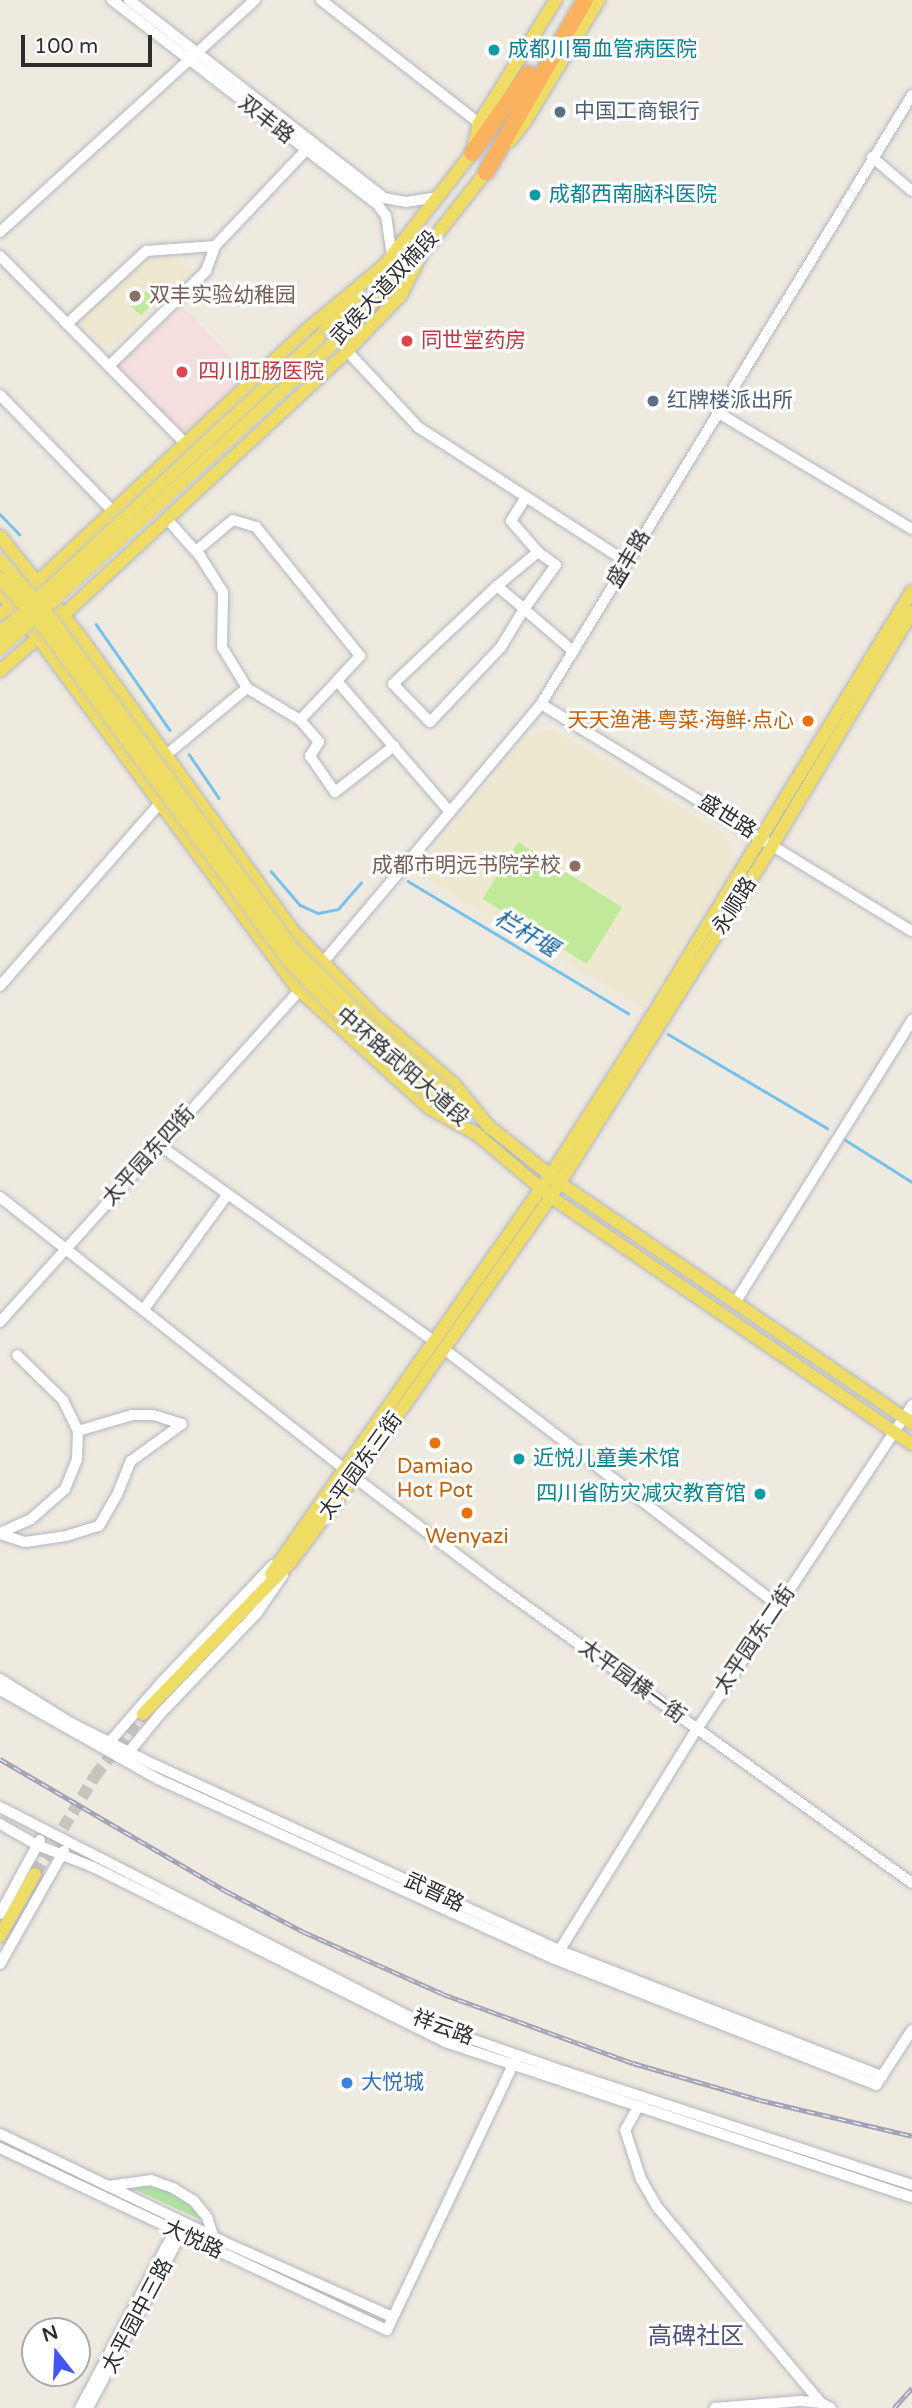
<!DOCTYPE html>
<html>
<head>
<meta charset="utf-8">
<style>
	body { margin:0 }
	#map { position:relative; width:912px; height:2408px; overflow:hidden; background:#eeeae0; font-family:"Varela Round","Noto Sans SC",sans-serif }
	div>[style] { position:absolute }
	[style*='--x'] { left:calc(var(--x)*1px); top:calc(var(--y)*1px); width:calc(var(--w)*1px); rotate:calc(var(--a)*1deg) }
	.education>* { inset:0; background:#efe8d0 }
	.medical>* { inset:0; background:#f4dfde; transform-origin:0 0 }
	.green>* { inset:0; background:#afe39e }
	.pitch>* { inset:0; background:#c0ea9a; transform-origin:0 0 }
	.stream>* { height:2.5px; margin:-1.25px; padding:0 1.25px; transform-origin:1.25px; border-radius:1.25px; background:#76c1ed }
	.major-tunnel>* { height:12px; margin-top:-6px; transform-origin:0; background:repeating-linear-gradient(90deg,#c7c4bc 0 12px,transparent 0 18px) }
	.roads { filter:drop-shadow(0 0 2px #b3b5c0) drop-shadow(0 0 2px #b3b5c0) }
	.minor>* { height:10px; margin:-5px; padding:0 5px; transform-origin:5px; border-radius:5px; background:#fff }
	.major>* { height:12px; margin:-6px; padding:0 6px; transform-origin:6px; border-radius:6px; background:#efdc65 }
	.highway>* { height:16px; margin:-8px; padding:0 8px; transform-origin:8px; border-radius:8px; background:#fbb25e }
	.rail>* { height:5px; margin-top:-2.5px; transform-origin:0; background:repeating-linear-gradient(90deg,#fff 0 8px,#a3a3b7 0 16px); box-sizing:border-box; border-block:2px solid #a3a3b7 }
	.bridges { filter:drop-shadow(0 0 2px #c8c8c8) drop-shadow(0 0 2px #c8c8c8) }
	.major-bridge>* { height:12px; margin:-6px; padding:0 6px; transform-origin:6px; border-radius:6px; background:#efdc65 }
	.dots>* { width:19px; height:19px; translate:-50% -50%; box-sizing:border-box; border:4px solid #fff; border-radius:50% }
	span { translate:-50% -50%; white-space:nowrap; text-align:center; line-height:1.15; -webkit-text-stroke:6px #fff; paint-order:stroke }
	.culture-label { font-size:21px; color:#0d838f }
	.left { translate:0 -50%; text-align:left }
	.right { translate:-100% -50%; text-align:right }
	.service-label { font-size:21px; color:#4e5e75 }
	.street-label { font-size:21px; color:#2d2d2d }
	.education-label { font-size:21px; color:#785e54 }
	.health-label { font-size:21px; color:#be3a42 }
	.food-label { font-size:21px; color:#c56008 }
	.shop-label { font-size:21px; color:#366cbe }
	.water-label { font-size:23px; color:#105f9e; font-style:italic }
	.quarter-label { font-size:24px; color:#4d517e }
	.north { position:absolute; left:21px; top:2317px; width:70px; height:70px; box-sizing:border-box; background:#fff; border:2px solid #ababab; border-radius:50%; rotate:342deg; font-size:19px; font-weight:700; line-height:28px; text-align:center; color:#2d2d2d }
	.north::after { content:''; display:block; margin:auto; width:24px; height:32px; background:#4454f7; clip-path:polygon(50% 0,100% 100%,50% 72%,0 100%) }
	.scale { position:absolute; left:21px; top:35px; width:131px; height:32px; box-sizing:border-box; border:4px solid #2d2d2d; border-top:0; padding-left:9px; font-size:21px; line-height:24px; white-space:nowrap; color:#2d2d2d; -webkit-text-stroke:5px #fff; paint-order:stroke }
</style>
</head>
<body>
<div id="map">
	<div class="education">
		<i style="clip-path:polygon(156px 255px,181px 259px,190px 274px,108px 351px,82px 325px,80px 318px,148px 257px)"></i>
		<i style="clip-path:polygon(554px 729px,726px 835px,734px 862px,644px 1008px,414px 871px,528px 735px)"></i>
	</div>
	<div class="medical">
		<i style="left:182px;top:305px;width:96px;height:93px;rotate:47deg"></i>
	</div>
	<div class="green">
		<i style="clip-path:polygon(141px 2185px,170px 2191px,185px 2200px,203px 2221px,130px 2187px)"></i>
	</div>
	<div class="pitch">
		<i style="left:147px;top:291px;width:13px;height:22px;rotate:45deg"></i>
		<i style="left:518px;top:842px;width:123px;height:67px;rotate:32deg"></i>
	</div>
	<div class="stream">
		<i style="--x:0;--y:514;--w:28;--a:46"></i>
		<i style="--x:96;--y:624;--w:129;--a:55.1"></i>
		<i style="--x:189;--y:754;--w:53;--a:55.7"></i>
		<i style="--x:271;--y:871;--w:45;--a:49.5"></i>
		<i style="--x:300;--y:905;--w:20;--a:24"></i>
		<i style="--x:318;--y:913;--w:20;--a:-11"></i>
		<i style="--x:338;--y:909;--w:35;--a:-49"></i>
		<i style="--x:408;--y:881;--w:257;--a:31"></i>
		<i style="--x:668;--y:1034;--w:185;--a:30.6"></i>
		<i style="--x:844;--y:1139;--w:80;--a:32.3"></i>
	</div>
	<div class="major-tunnel">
		<i style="--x:35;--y:1874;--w:115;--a:-58.5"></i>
		<i style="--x:95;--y:1776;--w:78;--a:-52.3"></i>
	</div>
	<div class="roads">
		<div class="minor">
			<i style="--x:112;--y:0;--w:336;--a:37.6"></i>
			<i style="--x:378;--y:205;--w:14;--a:54"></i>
			<i style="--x:386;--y:216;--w:40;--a:81.5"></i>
			<i style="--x:129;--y:0;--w:323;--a:37.8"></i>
			<i style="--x:384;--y:198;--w:22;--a:10"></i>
			<i style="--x:406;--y:202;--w:33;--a:-9"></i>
			<i style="--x:321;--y:0;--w:200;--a:37.9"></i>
			<i style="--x:872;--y:157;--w:52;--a:40.4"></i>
			<i style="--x:0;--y:232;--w:345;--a:-42.3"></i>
			<i style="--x:0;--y:256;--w:263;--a:45.3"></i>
			<i style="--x:67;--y:324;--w:108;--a:-42.7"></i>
			<i style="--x:146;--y:251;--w:69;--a:-4.1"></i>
			<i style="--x:215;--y:246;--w:131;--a:-46.5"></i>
			<i style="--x:347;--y:351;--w:104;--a:46.9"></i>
			<i style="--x:418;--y:427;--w:249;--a:32.9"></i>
			<i style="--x:109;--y:366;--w:136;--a:-44.4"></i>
			<i style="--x:206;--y:271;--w:27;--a:-70"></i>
			<i style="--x:0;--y:395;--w:162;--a:45.8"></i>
			<i style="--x:717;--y:412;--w:227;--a:31"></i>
			<i style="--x:526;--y:497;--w:28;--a:122"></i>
			<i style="--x:511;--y:521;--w:41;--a:48.9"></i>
			<i style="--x:167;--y:519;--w:50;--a:48.3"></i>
			<i style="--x:200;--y:556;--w:43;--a:57.4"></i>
			<i style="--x:223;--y:592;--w:55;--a:91"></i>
			<i style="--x:222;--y:647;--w:48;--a:58.6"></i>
			<i style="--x:247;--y:688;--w:62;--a:31.1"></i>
			<i style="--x:300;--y:720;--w:29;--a:49"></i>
			<i style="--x:319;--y:742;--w:17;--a:123"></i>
			<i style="--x:310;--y:756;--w:44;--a:55.2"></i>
			<i style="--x:335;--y:792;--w:75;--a:-37.9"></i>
			<i style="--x:196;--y:551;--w:48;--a:-40"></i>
			<i style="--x:233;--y:520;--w:24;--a:17"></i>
			<i style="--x:256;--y:527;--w:166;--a:51.1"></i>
			<i style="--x:360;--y:656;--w:34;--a:133"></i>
			<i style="--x:337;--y:681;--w:173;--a:49.2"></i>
			<i style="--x:497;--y:586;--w:53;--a:-39.7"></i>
			<i style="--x:538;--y:552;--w:22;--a:36"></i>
			<i style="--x:556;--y:565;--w:54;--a:126"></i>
			<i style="--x:524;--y:609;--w:44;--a:121.2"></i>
			<i style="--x:501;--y:647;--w:103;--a:133.4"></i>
			<i style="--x:430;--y:722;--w:53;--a:-134.2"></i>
			<i style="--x:393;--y:684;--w:143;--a:-43.3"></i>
			<i style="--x:497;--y:586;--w:35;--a:40"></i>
			<i style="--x:524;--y:609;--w:65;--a:40.6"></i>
			<i style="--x:541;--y:704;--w:435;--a:31.5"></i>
			<i style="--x:300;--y:720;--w:54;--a:-46.5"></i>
			<i style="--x:165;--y:756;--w:107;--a:-39.7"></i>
			<i style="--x:319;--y:967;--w:344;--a:-49.8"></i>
			<i style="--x:541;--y:704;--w:713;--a:-58.65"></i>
			<i style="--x:0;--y:986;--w:243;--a:-48.8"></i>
			<i style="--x:159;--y:1145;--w:338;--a:35.5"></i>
			<i style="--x:0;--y:1197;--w:439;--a:38.3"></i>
			<i style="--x:736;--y:1301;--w:332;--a:-57.9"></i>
			<i style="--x:144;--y:1309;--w:142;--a:-53.9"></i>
			<i style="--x:0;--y:1322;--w:454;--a:-47.9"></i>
			<i style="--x:444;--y:1349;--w:421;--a:37.5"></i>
			<i style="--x:78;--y:1431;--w:56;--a:-16.5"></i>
			<i style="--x:132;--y:1415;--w:21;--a:0"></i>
			<i style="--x:153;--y:1415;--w:30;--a:17"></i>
			<i style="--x:354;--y:1477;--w:184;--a:37.1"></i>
			<i style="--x:501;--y:1588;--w:506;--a:35.67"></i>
			<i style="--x:0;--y:1533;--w:34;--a:-24"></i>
			<i style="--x:31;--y:1519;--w:45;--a:-41.4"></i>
			<i style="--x:65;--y:1489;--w:32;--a:-68"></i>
			<i style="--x:77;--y:1459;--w:28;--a:-88"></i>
			<i style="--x:78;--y:1431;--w:34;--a:-116"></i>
			<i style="--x:63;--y:1400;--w:64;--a:-135.6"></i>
			<i style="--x:0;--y:1534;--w:26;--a:18"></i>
			<i style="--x:25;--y:1542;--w:41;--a:-8.3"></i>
			<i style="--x:66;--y:1536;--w:34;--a:-17"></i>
			<i style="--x:99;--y:1526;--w:36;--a:-60"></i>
			<i style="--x:117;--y:1495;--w:37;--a:-68"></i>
			<i style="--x:131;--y:1461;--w:63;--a:-36"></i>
			<i style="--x:0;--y:1679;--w:84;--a:31.8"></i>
			<i style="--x:71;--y:1723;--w:96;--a:26.6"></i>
			<i style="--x:157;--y:1766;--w:441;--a:24.6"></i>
			<i style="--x:558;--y:1950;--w:348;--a:21.3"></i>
			<i style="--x:0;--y:1690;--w:181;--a:29.4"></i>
			<i style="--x:158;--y:1779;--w:436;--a:24.4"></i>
			<i style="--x:555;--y:1959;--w:345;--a:21.4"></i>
			<i style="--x:876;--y:2085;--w:66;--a:-56.8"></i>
			<i style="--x:106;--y:1746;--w:84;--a:-48.9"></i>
			<i style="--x:161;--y:1683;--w:163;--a:-46.5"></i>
			<i style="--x:124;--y:1758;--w:57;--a:-50.7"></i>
			<i style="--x:160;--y:1714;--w:140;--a:-46.2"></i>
			<i style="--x:257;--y:1613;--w:46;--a:-55.6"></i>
			<i style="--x:0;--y:1807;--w:465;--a:27.1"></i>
			<i style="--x:414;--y:2019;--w:142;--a:19.3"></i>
			<i style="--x:548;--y:2066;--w:383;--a:18.1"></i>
			<i style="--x:0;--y:1824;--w:43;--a:29.6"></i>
			<i style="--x:37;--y:1845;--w:60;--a:21.4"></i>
			<i style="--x:93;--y:1867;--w:393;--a:26.4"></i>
			<i style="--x:445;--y:2042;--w:492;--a:18.4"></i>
			<i style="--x:0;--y:1914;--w:84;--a:-61.6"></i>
			<i style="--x:556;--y:1956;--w:267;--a:-58.2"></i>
			<i style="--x:697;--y:1729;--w:389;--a:-56.4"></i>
			<i style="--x:0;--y:1964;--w:130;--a:-60.5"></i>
			<i style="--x:638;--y:2107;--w:26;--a:119"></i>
			<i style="--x:625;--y:2130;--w:52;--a:71.9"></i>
			<i style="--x:641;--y:2179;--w:34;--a:60"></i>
			<i style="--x:658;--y:2208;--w:254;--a:50.1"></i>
			<i style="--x:0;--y:2134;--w:246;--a:25.7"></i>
			<i style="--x:222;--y:2241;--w:187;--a:24"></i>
			<i style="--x:0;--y:2148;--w:428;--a:25.2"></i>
			<i style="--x:387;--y:2330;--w:298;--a:-64.6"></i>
			<i style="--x:108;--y:2186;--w:43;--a:-7.9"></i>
			<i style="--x:151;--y:2180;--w:23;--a:20"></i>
			<i style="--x:173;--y:2188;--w:25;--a:32"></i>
			<i style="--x:194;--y:2201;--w:21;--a:51"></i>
			<i style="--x:207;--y:2217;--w:20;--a:72"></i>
			<i style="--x:80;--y:2408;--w:206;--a:-61.9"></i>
			<i style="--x:88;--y:2408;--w:204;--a:-61.9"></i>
			<i style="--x:715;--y:2408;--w:85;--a:-4.7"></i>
			<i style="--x:800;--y:2401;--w:21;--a:5"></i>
			<i style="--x:821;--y:2403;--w:11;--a:27"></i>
		</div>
		<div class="major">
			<i style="--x:510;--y:141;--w:24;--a:-52"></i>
			<i style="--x:525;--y:122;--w:143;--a:-58.8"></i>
			<i style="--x:382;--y:268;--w:146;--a:-52"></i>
			<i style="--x:472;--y:153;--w:31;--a:-77"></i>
			<i style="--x:479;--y:123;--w:145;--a:-58"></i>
			<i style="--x:318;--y:338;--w:55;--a:-47.9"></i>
			<i style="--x:339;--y:338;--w:119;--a:-45.7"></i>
			<i style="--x:422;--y:253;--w:110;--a:-51.7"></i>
			<i style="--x:0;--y:536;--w:127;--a:51.4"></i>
			<i style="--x:79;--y:635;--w:365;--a:54.1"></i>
			<i style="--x:293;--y:931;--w:117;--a:46"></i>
			<i style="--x:374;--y:1015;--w:106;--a:40.8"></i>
			<i style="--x:454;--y:1084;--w:58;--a:50.6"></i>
			<i style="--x:33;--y:586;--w:381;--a:-43.1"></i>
			<i style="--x:311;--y:326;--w:99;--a:-39.7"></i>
			<i style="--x:0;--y:592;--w:60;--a:50.4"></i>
			<i style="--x:38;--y:638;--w:434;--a:53.5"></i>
			<i style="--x:296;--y:987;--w:180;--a:42.3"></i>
			<i style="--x:429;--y:1108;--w:58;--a:28.8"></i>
			<i style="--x:0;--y:615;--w:23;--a:-41"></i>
			<i style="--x:58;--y:620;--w:395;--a:-42.9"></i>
			<i style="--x:347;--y:351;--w:78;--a:-46"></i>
			<i style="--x:401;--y:295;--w:47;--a:-63.4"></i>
			<i style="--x:0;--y:671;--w:56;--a:-41.4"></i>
			<i style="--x:436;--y:1099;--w:31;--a:40"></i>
			<i style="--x:486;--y:1124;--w:95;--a:38.6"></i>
			<i style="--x:560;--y:1183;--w:426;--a:34.3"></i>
			<i style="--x:473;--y:1131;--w:102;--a:40.2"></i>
			<i style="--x:551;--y:1197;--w:437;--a:34.4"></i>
			<i style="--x:271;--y:1574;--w:486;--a:-55"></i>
			<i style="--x:550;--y:1176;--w:174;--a:-57.4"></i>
			<i style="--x:644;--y:1029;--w:513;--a:-58.54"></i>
			<i style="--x:143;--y:1714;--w:211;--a:-45.8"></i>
			<i style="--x:290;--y:1563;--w:107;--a:-53.3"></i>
			<i style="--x:354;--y:1477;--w:342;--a:-54.9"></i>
			<i style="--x:551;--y:1197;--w:415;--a:-57.8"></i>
			<i style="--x:772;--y:846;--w:273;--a:-59.1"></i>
			<i style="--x:0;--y:1936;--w:71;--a:-60.6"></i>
		</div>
		<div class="highway">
			<i style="--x:472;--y:153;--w:97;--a:-54.7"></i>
			<i style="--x:486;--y:172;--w:198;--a:-60.1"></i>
		</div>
	</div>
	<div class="rail">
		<i style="--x:0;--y:1759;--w:264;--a:30.3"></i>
		<i style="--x:228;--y:1892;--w:86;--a:27.8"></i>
		<i style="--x:304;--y:1932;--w:152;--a:24"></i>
		<i style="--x:443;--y:1994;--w:202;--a:20"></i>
		<i style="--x:633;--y:2063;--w:132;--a:16.2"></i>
		<i style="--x:760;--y:2100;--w:156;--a:13.3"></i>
		<i style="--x:894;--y:2408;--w:27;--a:-48"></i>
	</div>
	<div class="bridges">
		<div class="major-bridge">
			<i style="--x:0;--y:560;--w:79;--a:49.1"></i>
			<i style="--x:52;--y:620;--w:405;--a:53.8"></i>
			<i style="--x:291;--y:947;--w:117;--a:45"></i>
			<i style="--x:374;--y:1030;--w:96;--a:40.8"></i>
			<i style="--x:0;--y:578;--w:68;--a:48.6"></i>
			<i style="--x:45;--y:629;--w:409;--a:53.7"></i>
			<i style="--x:287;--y:959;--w:74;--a:46.1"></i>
			<i style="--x:338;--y:1012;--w:131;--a:41.6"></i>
			<i style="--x:0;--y:634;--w:434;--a:-42.9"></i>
			<i style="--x:0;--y:649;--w:460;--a:-42.5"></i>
		</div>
	</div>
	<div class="dots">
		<i style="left:494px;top:50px;background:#0f9aa8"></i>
		<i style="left:560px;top:112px;background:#5c6f8a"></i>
		<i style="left:535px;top:195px;background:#0f9aa8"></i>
		<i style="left:135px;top:296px;background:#8d6e63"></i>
		<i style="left:407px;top:341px;background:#e0444e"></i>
		<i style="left:182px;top:372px;background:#e0444e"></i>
		<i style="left:653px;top:401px;background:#5c6f8a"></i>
		<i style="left:808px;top:721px;background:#e8710a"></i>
		<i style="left:575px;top:866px;background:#8d6e63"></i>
		<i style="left:435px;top:1443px;background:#e8710a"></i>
		<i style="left:519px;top:1459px;background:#0f9aa8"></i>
		<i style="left:760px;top:1494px;background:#0f9aa8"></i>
		<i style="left:467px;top:1513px;background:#e8710a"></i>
		<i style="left:347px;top:2083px;background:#3f7fe0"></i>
	</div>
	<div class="culture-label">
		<span class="left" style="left:508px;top:50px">成都川蜀血管病医院</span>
		<span class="left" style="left:549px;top:195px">成都西南脑科医院</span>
		<span class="left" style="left:533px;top:1459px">近悦儿童美术馆</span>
		<span class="right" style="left:746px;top:1494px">四川省防灾减灾教育馆</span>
	</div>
	<div class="service-label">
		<span class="left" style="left:574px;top:112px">中国工商银行</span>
		<span class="left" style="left:667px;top:401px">红牌楼派出所</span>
	</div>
	<div class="street-label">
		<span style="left:266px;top:120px;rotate:38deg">双丰路</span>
		<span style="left:385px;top:288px;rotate:-47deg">武侯大道双楠段</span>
		<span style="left:629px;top:559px;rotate:-59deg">盛丰路</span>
		<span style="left:727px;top:817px;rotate:32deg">盛世路</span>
		<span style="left:735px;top:906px;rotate:-58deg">永顺路</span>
		<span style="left:402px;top:1067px;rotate:41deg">中环路武阳大道段</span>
		<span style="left:149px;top:1156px;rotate:-48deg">太平园东四街</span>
		<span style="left:361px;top:1466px;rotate:-54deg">太平园东三街</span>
		<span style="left:755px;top:1640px;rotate:-56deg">太平园东二街</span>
		<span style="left:632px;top:1682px;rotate:36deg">太平园横一街</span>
		<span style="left:434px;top:1893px;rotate:25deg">武晋路</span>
		<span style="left:443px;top:2028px;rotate:20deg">祥云路</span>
		<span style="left:193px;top:2240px;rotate:25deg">大悦路</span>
		<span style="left:138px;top:2316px;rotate:-62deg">太平园中三路</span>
	</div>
	<div class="education-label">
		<span class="left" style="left:149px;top:296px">双丰实验幼稚园</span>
		<span class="right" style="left:561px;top:866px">成都市明远书院学校</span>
	</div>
	<div class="health-label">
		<span class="left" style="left:421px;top:341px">同世堂药房</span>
		<span class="left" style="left:198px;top:372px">四川肛肠医院</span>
	</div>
	<div class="food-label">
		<span class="right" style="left:794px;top:721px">天天渔港·粤菜·海鲜·点心</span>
		<span style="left:435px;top:1479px">Damiao<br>Hot Pot</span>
		<span style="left:467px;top:1537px">Wenyazi</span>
	</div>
	<div class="shop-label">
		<span class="left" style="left:361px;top:2083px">大悦城</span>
	</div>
	<div class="water-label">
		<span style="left:526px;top:934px;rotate:31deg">栏杆堰</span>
	</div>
	<div class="quarter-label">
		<span style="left:696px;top:2337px">高碑社区</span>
	</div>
	<div class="north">N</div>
	<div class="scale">100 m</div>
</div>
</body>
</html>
